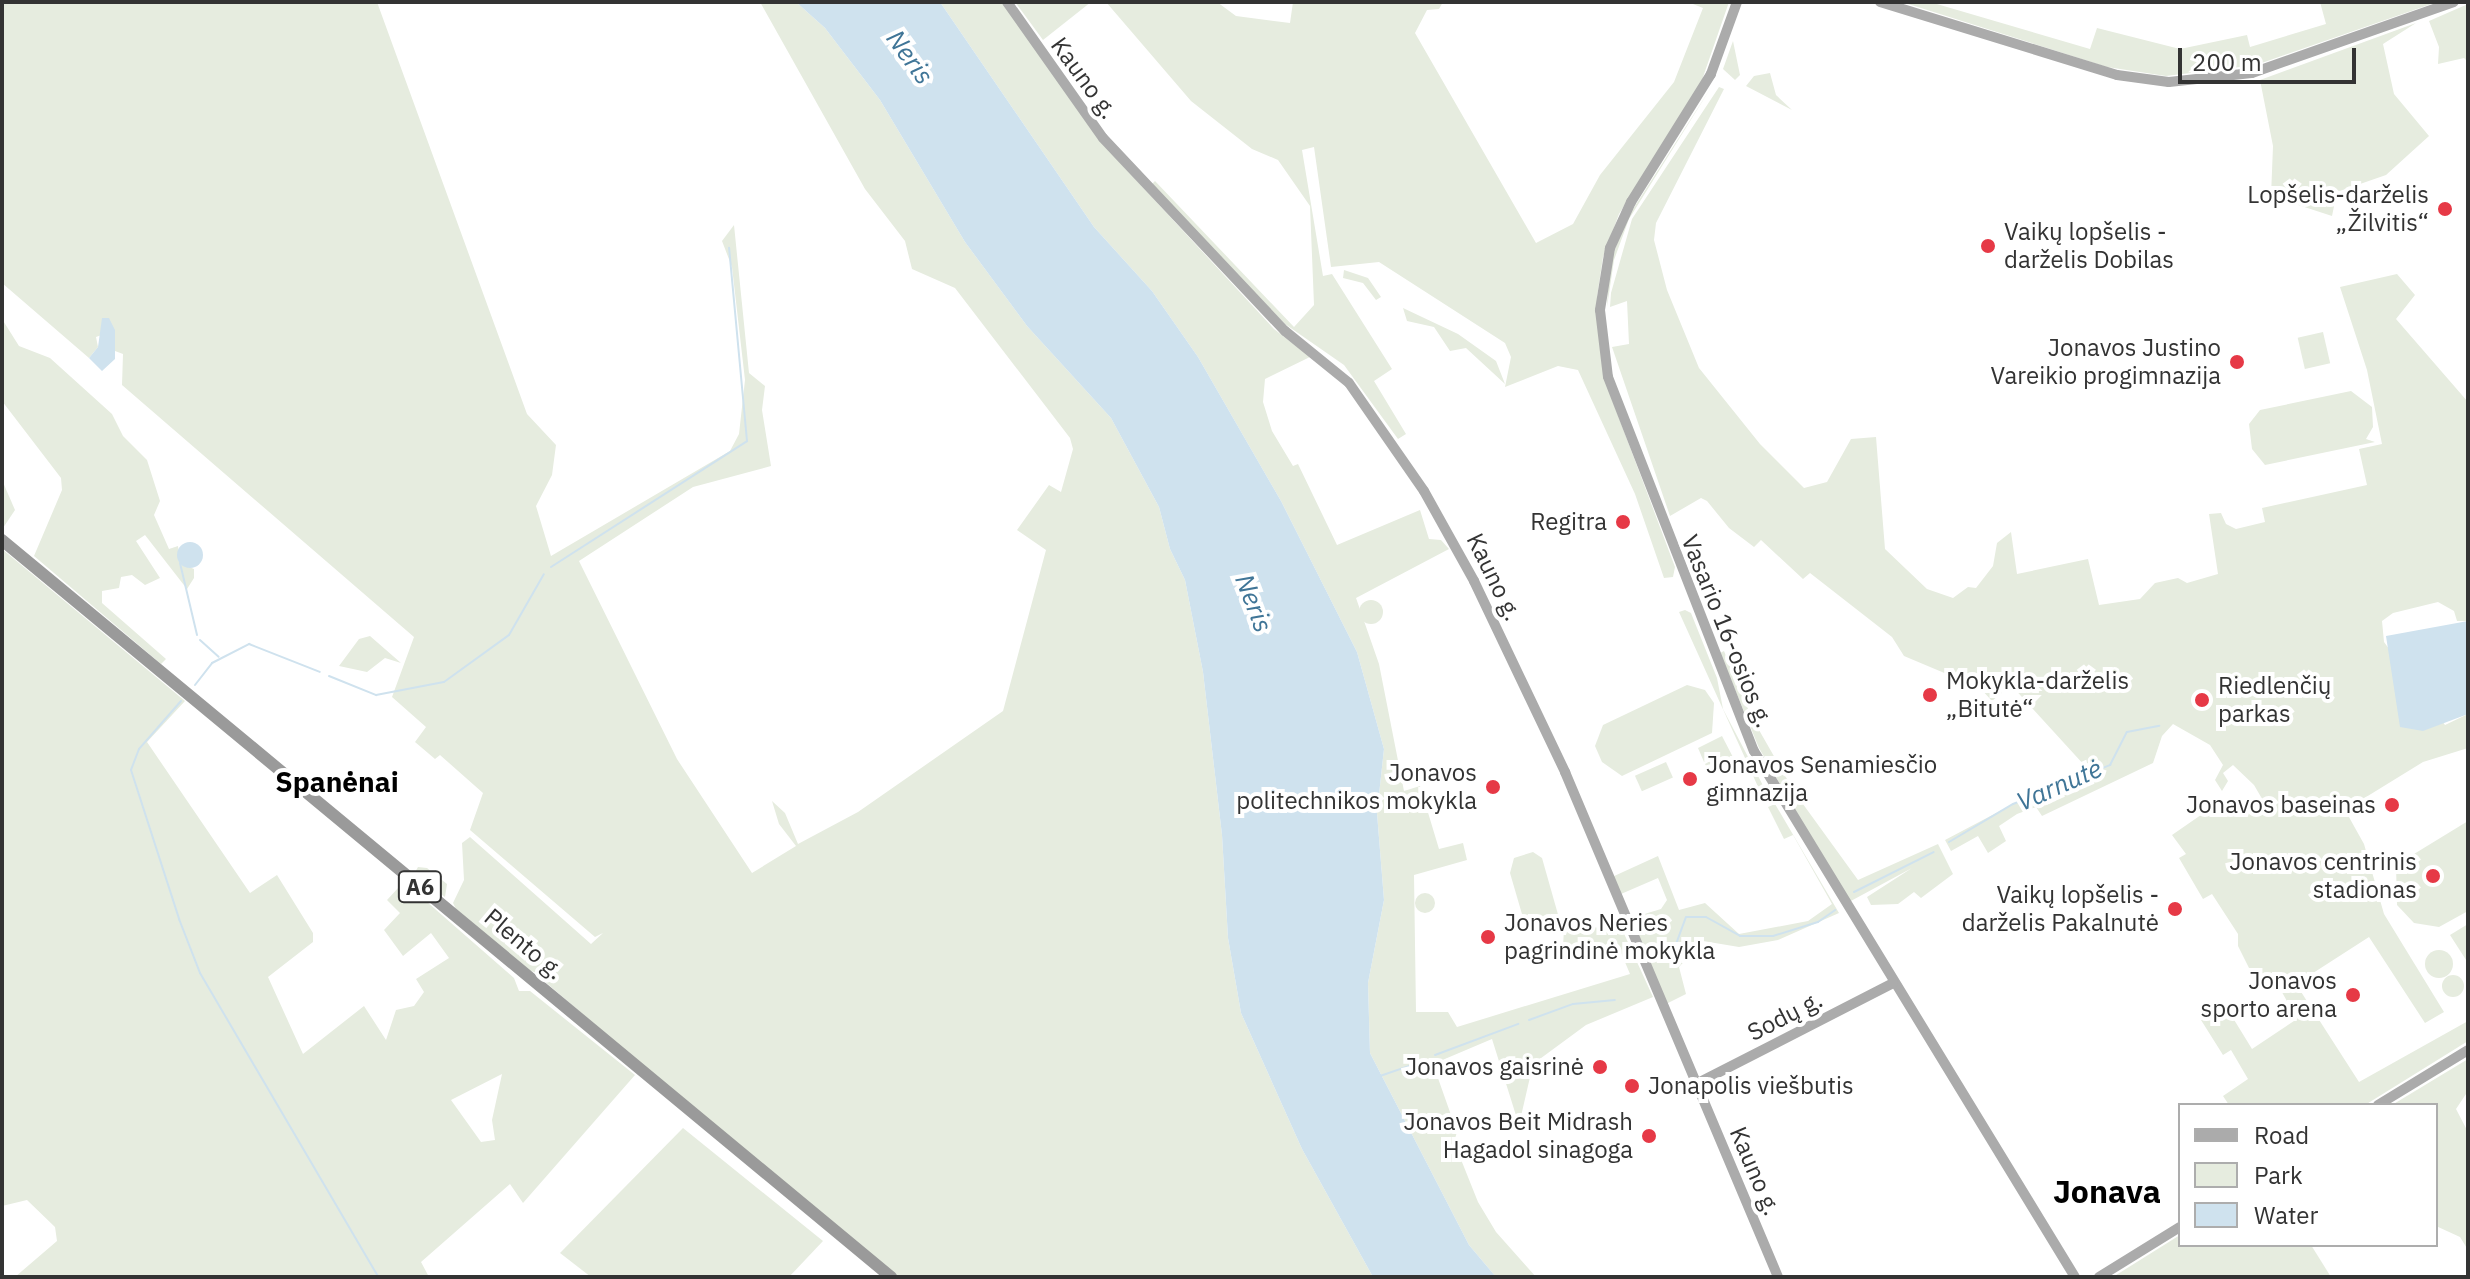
<!DOCTYPE html>
<html>
<head>
<meta charset="utf-8">
<style>
	body { margin:0 }
	#map { position:relative; width:2470px; height:1279px; overflow:hidden; background:#fff; font-family:"IBM Plex Sans",sans-serif }
	div>[style] { position:absolute }
	[style*='--x'] { left:calc(var(--x)*1px); top:calc(var(--y)*1px); width:calc(var(--w)*1px); rotate:calc(var(--a)*1deg) }
	.green>* { inset:0; background:#e6ecdf; transform-origin:0 0 }
	.round { border-radius:50% }
	.water>* { inset:0; background:#cfe2ee }
	.stream>* { height:2px; margin:-1px; padding:0 1px; transform-origin:1px; border-radius:1px; background:#cfe2ee }
	.major>* { height:10px; margin:-5px; padding:0 5px; transform-origin:5px; border-radius:5px; background:#ababab }
	.highway>* { height:12px; margin:-6px; padding:0 6px; transform-origin:6px; border-radius:6px; background:#9a9a9a }
	.dots>* { width:22px; height:22px; translate:-50% -50%; box-sizing:border-box; border:4px solid #fff; border-radius:50% }
	span { translate:-50% -50%; white-space:nowrap; text-align:center; line-height:1.15; -webkit-text-stroke:8px #fff; paint-order:stroke }
	.shield-label span { padding:2px 6px; background:#fff; border:2px solid; border-radius:6px; -webkit-text-stroke-width:0 }
	.shield-label { font-size:22px; color:#333; font-weight:700 }
	.street-label { font-size:24px; color:#333 }
	.poi-label { font-size:24px; color:#333 }
	.right { translate:-100% -50%; text-align:right }
	.left { translate:0 -50%; text-align:left }
	.water-label { font-size:26px; color:#3f7597; font-style:italic }
	.quarter-label { font-size:28px; color:#000; font-weight:700 }
	.district-label { font-size:32px; color:#000; font-weight:700 }
	.frame { position:absolute; inset:0; border:4px solid #333; pointer-events:none }
	.legend { position:absolute; left:2178px; top:1103px; width:260px; height:144px; box-sizing:border-box; background:#fff; border:2px solid #adadad; margin:0; padding:10px 14px; list-style:none; font-size:24px; color:#333 }
	.legend li { display:flex; align-items:center; gap:16px; height:40px }
	.legend b { width:40px; border:2px solid #adadad }
	.scale { position:absolute; left:2178px; top:48px; width:178px; height:36px; box-sizing:border-box; border:4px solid #333; border-top:0; padding-left:10px; font-size:24px; line-height:28px; white-space:nowrap; color:#333; -webkit-text-stroke:6px #fff; paint-order:stroke }
</style>
</head>
<body>
<div id="map">
	<div class="green">
		<i style="clip-path:polygon(2px 2px,377px 2px,527px 414px,556px 445px,552px 475px,536px 506px,551px 556px,730px 451px,739px 434px,745px 380px,732px 267px,722px 241px,734px 225px,749px 373px,765px 386px,762px 410px,771px 466px,693px 487px,579px 561px,677px 759px,752px 873px,796px 846px,779px 824px,772px 801px,785px 813px,798px 844px,858px 812px,1003px 711px,1046px 550px,1017px 530px,1049px 485px,1061px 492px,1073px 449px,1070px 438px,955px 288px,912px 269px,905px 241px,865px 189px,760px 2px,796px 2px,825px 28px,880px 100px,965px 242px,1027px 326px,1111px 418px,1159px 507px,1170px 549px,1185px 580px,1203px 672px,1222px 835px,1228px 938px,1241px 1013px,1302px 1149px,1373px 1277px,898px 1277px,635px 1059px,543px 980px,543px 975px,528px 970px,456px 909px,453px 903px,464px 880px,462px 843px,470px 837px,591px 944px,603px 933px,595px 937px,470px 830px,483px 793px,440px 755px,435px 759px,415px 742px,426px 727px,392px 697px,414px 637px,122px 385px,123px 354px,115px 351px,115px 330px,96px 337px,98px 347px,89px 358px,2px 283px)"></i>
		<i style="clip-path:polygon(940px 2px,1002px 2px,1099px 140px,1274px 329px,1310px 357px,1265px 379px,1263px 402px,1272px 431px,1293px 466px,1298px 464px,1337px 545px,1420px 510px,1429px 539px,1441px 540px,1449px 549px,1356px 598px,1379px 664px,1404px 791px,1420px 786px,1439px 849px,1463px 843px,1467px 860px,1414px 875px,1416px 1012px,1448px 1012px,1457px 1027px,1630px 974px,1619px 948px,1563px 947px,1564px 928px,1621px 927px,1653px 997px,1586px 1025px,1533px 1064px,1519px 1125px,1492px 1039px,1433px 1064px,1457px 1132px,1454px 1142px,1478px 1202px,1496px 1232px,1536px 1277px,1496px 1277px,1469px 1245px,1370px 1053px,1368px 983px,1384px 900px,1377px 813px,1384px 749px,1357px 652px,1281px 501px,1198px 357px,1152px 291px,1094px 227px)"></i>
		<i style="clip-path:polygon(1015px 2px,1091px 2px,1043px 40px)"></i>
		<i style="clip-path:polygon(1106px 2px,1217px 2px,1236px 16px,1290px 23px,1293px 2px,1443px 2px,1439px 9px,1427px 10px,1415px 33px,1536px 243px,1573px 224px,1600px 175px,1674px 82px,1703px 8px,1688px 2px,1729px 2px,1702px 80px,1619px 214px,1603px 257px,1597px 297px,1604px 378px,1675px 567px,1673px 577px,1664px 578px,1635px 494px,1578px 370px,1558px 366px,1505px 387px,1511px 357px,1505px 343px,1379px 262px,1331px 267px,1314px 147px,1302px 150px,1323px 276px,1332px 274px,1392px 369px,1374px 381px,1406px 434px,1398px 439px,1344px 365px,1285px 324px,1151px 185px,1155px 181px,1294px 327px,1314px 305px,1310px 206px,1278px 160px,1252px 149px,1191px 101px)"></i>
		<i style="clip-path:polygon(1902px 2px,1930px 2px,2090px 49px,2097px 28px,2180px 49px,2247px 35px,2250px 47px,2326px 24px,2320px 2px,2437px 2px,2256px 65px,2166px 76px,2107px 67px)"></i>
		<i style="clip-path:polygon(2468px 4px,2468px 62px,2464px 58px,2438px 64px,2439px 47px,2429px 21px)"></i>
		<i style="clip-path:polygon(2416px 23px,2383px 44px,2394px 94px,2429px 136px,2386px 175px,2337px 192px,2332px 216px,2271px 196px,2273px 146px,2260px 80px)"></i>
		<i style="clip-path:polygon(1733px 41px,1740px 75px,1735px 80px,1723px 69px)"></i>
		<i style="clip-path:polygon(1770px 73px,1776px 95px,1792px 110px,1746px 86px,1754px 76px)"></i>
		<i style="clip-path:polygon(1712px 86px,1629px 219px,1614px 260px,1607px 307px,1609px 265px,1626px 220px)"></i>
		<i style="clip-path:polygon(1719px 87px,1724px 89px,1656px 223px,1654px 240px,1667px 290px,1699px 368px,1760px 444px,1804px 488px,1827px 482px,1851px 439px,1876px 437px,1885px 549px,1927px 589px,1953px 598px,1968px 587px,1976px 588px,1993px 566px,1997px 543px,2011px 532px,2017px 574px,2088px 559px,2099px 605px,2140px 599px,2155px 583px,2178px 578px,2187px 583px,2218px 574px,2209px 514px,2221px 513px,2226px 524px,2236px 529px,2265px 522px,2262px 508px,2367px 485px,2359px 449px,2382px 444px,2367px 370px,2340px 287px,2397px 274px,2415px 295px,2396px 319px,2468px 402px,2468px 621px,2457px 621px,2454px 611px,2438px 602px,2393px 613px,2382px 621px,2384px 642px,2445px 725px,2468px 714px,2468px 748px,2423px 762px,2345px 810px,2364px 844px,2384px 914px,2444px 1012px,2425px 1023px,2369px 937px,2296px 984px,2359px 1082px,2468px 1021px,2468px 1041px,2365px 1105px,2229px 1105px,2223px 1096px,2248px 1079px,2231px 1050px,2223px 1055px,2201px 1020px,2225px 1005px,2252px 1049px,2297px 1019px,2278px 985px,2263px 987px,2255px 980px,2238px 946px,2238px 934px,2212px 894px,2203px 899px,2179px 858px,2186px 854px,2172px 835px,2211px 808px,2216px 815px,2229px 815px,2248px 805px,2261px 797px,2254px 785px,2233px 765px,2223px 773px,2228px 781px,2222px 791px,2215px 780px,2223px 765px,2210px 745px,2173px 724px,2162px 736px,2153px 763px,2042px 816px,2036px 807px,2017px 814px,1999px 826px,2006px 841px,1988px 853px,1978px 836px,1951px 851px,1945px 840px,2085px 766px,2011px 685px,1992px 701px,1980px 688px,1904px 656px,1892px 637px,1810px 573px,1803px 579px,1761px 540px,1754px 547px,1729px 528px,1707px 501px,1701px 498px,1670px 516px,1612px 347px,1629px 344px,1627px 301px,1610px 307px,1611px 293px,1632px 219px)"></i>
		<i style="clip-path:polygon(1344px 270px,1368px 278px,1381px 297px,1376px 300px,1363px 283px,1343px 278px)"></i>
		<i style="clip-path:polygon(1403px 308px,1458px 334px,1496px 361px,1505px 384px,1466px 348px,1450px 351px,1434px 327px,1407px 321px)"></i>
		<i style="clip-path:polygon(2px 319px,19px 346px,50px 358px,112px 414px,123px 436px,147px 460px,160px 501px,154px 515px,169px 549px,178px 546px,180px 563px,194px 569px,194px 578px,187px 589px,145px 535px,136px 541px,160px 578px,145px 585px,132px 575px,121px 577px,119px 588px,102px 591px,102px 603px,166px 659px,161px 664px,34px 556px,62px 490px,61px 478px,2px 401px)"></i>
		<i style="left:2323px;top:332px;width:32px;height:26px;rotate:77deg"></i>
		<i style="clip-path:polygon(2351px 391px,2372px 407px,2373px 427px,2366px 439px,2375px 442px,2265px 465px,2252px 449px,2249px 424px,2260px 410px)"></i>
		<i style="clip-path:polygon(2px 480px,15px 510px,3px 528px,2px 528px)"></i>
		<i style="clip-path:polygon(evenodd,2px 549px,185px 701px,147px 742px,250px 893px,277px 875px,313px 933px,313px 942px,268px 977px,303px 1054px,364px 1006px,386px 1040px,396px 1010px,414px 1006px,424px 992px,416px 979px,449px 958px,431px 933px,403px 956px,384px 930px,400px 913px,387px 900px,399px 887px,403px 892px,411px 888px,514px 978px,519px 991px,530px 991px,635px 1075px,523px 1203px,510px 1184px,421px 1262px,429px 1277px,15px 1277px,57px 1241px,55px 1227px,27px 1200px,2px 1206px,2px 549px,502px 1074px,492px 1120px,495px 1140px,481px 1142px,451px 1100px,502px 1074px)"></i>
		<i class="round" style="left:1359px;top:600px;width:24px;height:24px"></i>
		<i style="clip-path:polygon(1685px 610px,1691px 613px,1717px 678px,1723px 709px,1769px 797px,1764px 800px,1679px 612px)"></i>
		<i style="clip-path:polygon(370px 636px,401px 663px,385px 658px,367px 672px,339px 666px,359px 639px)"></i>
		<i style="clip-path:polygon(1724px 651px,1751px 716px,1795px 793px,1858px 880px,1938px 844px,1953px 874px,1921px 898px,1914px 892px,1898px 904px,1871px 905px,1867px 897px,1912px 868px,1849px 902px,1759px 748px,1720px 653px)"></i>
		<i style="clip-path:polygon(1687px 685px,1705px 690px,1714px 703px,1712px 733px,1622px 776px,1602px 762px,1595px 746px,1603px 725px)"></i>
		<i style="clip-path:polygon(1722px 736px,1736px 763px,1711px 776px,1705px 764px,1721px 755px,1704px 762px,1698px 748px)"></i>
		<i style="left:1666px;top:762px;width:17px;height:34px;rotate:66deg"></i>
		<i style="clip-path:polygon(evenodd,1775px 804px,1839px 913px,1778px 940px,1739px 947px,1703px 941px,1679px 967px,1686px 994px,1666px 1004px,1612px 877px,1658px 856px,1679px 910px,1705px 903px,1739px 934px,1808px 921px,1832px 904px,1793px 835px,1784px 839px,1768px 807px,1775px 804px,1658px 878px,1667px 900px,1661px 909px,1631px 918px,1621px 894px,1658px 878px)"></i>
		<i style="clip-path:polygon(2468px 821px,2468px 911px,2439px 927px,2414px 923px,2397px 905px,2396px 865px)"></i>
		<i style="clip-path:polygon(1533px 852px,1542px 858px,1559px 918px,1550px 929px,1537px 930px,1524px 921px,1510px 873px,1514px 858px)"></i>
		<i style="clip-path:polygon(418px 867px,427px 868px,447px 884px,445px 897px,414px 874px)"></i>
		<i class="round" style="left:1415px;top:893px;width:20px;height:20px"></i>
		<i style="clip-path:polygon(2468px 924px,2468px 963px,2450px 935px)"></i>
		<i class="round" style="left:2425px;top:950px;width:28px;height:28px"></i>
		<i class="round" style="left:2442px;top:975px;width:22px;height:22px"></i>
		<i style="clip-path:polygon(2468px 1059px,2468px 1091px,2456px 1109px,2468px 1132px,2468px 1250px,2460px 1237px,2436px 1226px,2436px 1105px,2392px 1105px)"></i>
		<i style="clip-path:polygon(683px 1128px,823px 1241px,789px 1277px,591px 1277px,560px 1253px)"></i>
		<i style="clip-path:polygon(2180px 1235px,2180px 1245px,2311px 1245px,2331px 1277px,2113px 1277px)"></i>
	</div>
	<div class="water">
		<i style="clip-path:polygon(796px 2px,940px 2px,1094px 227px,1152px 291px,1198px 357px,1281px 501px,1357px 652px,1384px 749px,1377px 813px,1384px 900px,1368px 983px,1370px 1053px,1469px 1245px,1496px 1277px,1373px 1277px,1302px 1149px,1241px 1013px,1228px 938px,1222px 835px,1203px 672px,1185px 580px,1170px 549px,1159px 507px,1111px 418px,1027px 326px,965px 242px,880px 100px,825px 28px)"></i>
		<i style="clip-path:polygon(102px 318px,109px 318px,115px 330px,115px 359px,102px 371px,89px 358px,98px 347px)"></i>
		<i class="round" style="left:177px;top:542px;width:26px;height:26px"></i>
		<i style="clip-path:polygon(2468px 621px,2468px 714px,2423px 731px,2400px 727px,2386px 636px)"></i>
	</div>
	<div class="stream">
		<i style="--x:180;--y:563;--w:74;--a:76.7"></i>
		<i style="--x:551;--y:567;--w:233;--a:-32.7"></i>
		<i style="--x:747;--y:441;--w:194;--a:-95.3"></i>
		<i style="--x:200;--y:640;--w:25;--a:42"></i>
		<i style="--x:329;--y:676;--w:51;--a:22"></i>
		<i style="--x:376;--y:695;--w:69;--a:-10.8"></i>
		<i style="--x:444;--y:682;--w:80;--a:-35.9"></i>
		<i style="--x:509;--y:635;--w:70;--a:-60.2"></i>
		<i style="--x:195;--y:685;--w:28;--a:-52"></i>
		<i style="--x:212;--y:663;--w:42;--a:-27.2"></i>
		<i style="--x:249;--y:644;--w:76;--a:21.5"></i>
		<i style="--x:181;--y:701;--w:64;--a:131.2"></i>
		<i style="--x:139;--y:749;--w:22;--a:111"></i>
		<i style="--x:131;--y:770;--w:157;--a:72.1"></i>
		<i style="--x:179;--y:919;--w:58;--a:68.7"></i>
		<i style="--x:200;--y:973;--w:352;--a:59.6"></i>
		<i style="--x:1949;--y:842;--w:74;--a:-30.7"></i>
		<i style="--x:2013;--y:804;--w:105;--a:-21.9"></i>
		<i style="--x:2110;--y:765;--w:37;--a:-63"></i>
		<i style="--x:2127;--y:732;--w:33;--a:-11"></i>
		<i style="--x:1854;--y:892;--w:89;--a:-26.6"></i>
		<i style="--x:1672;--y:955;--w:40;--a:-69.8"></i>
		<i style="--x:1686;--y:917;--w:20;--a:0"></i>
		<i style="--x:1706;--y:917;--w:39;--a:29"></i>
		<i style="--x:1740;--y:936;--w:33;--a:0"></i>
		<i style="--x:1773;--y:936;--w:47;--a:-17.3"></i>
		<i style="--x:1818;--y:922;--w:21;--a:-35"></i>
		<i style="--x:1529;--y:1020;--w:47;--a:-20"></i>
		<i style="--x:1573;--y:1004;--w:42;--a:-5.4"></i>
		<i style="--x:1435;--y:1055;--w:89;--a:-20.5"></i>
		<i style="--x:1380;--y:1076;--w:31;--a:-19"></i>
	</div>
	<div class="major">
		<i style="--x:1007;--y:2;--w:166;--a:54.8"></i>
		<i style="--x:1103;--y:138;--w:265;--a:46.7"></i>
		<i style="--x:1285;--y:331;--w:82;--a:39.1"></i>
		<i style="--x:1349;--y:383;--w:131;--a:55.2"></i>
		<i style="--x:1424;--y:491;--w:103;--a:60.9"></i>
		<i style="--x:1474;--y:581;--w:212;--a:64.5"></i>
		<i style="--x:1565;--y:772;--w:548;--a:67.13"></i>
		<i style="--x:1737;--y:2;--w:77;--a:109.9"></i>
		<i style="--x:1711;--y:74;--w:151;--a:122"></i>
		<i style="--x:1631;--y:202;--w:51;--a:114.5"></i>
		<i style="--x:1610;--y:248;--w:63;--a:99.2"></i>
		<i style="--x:1600;--y:310;--w:67;--a:83.2"></i>
		<i style="--x:1608;--y:377;--w:401;--a:68.7"></i>
		<i style="--x:1754;--y:751;--w:616;--a:58.61"></i>
		<i style="--x:1880;--y:2;--w:248;--a:17.1"></i>
		<i style="--x:2117;--y:75;--w:52;--a:7.7"></i>
		<i style="--x:2169;--y:82;--w:83;--a:-6.2"></i>
		<i style="--x:2252;--y:73;--w:214;--a:-19.4"></i>
		<i style="--x:1696;--y:1084;--w:221;--a:-27.1"></i>
		<i style="--x:2378;--y:1105;--w:105;--a:-31.4"></i>
		<i style="--x:2099;--y:1277;--w:95;--a:-31.7"></i>
	</div>
	<div class="highway">
		<i style="--x:2;--y:540;--w:1155;--a:39.66"></i>
	</div>
	<div class="dots">
		<i style="left:2445px;top:209px;background:#e63946"></i>
		<i style="left:1988px;top:246px;background:#e63946"></i>
		<i style="left:2237px;top:362px;background:#e63946"></i>
		<i style="left:1623px;top:522px;background:#e63946"></i>
		<i style="left:1930px;top:695px;background:#e63946"></i>
		<i style="left:2202px;top:700px;background:#e63946"></i>
		<i style="left:1690px;top:779px;background:#e63946"></i>
		<i style="left:1493px;top:787px;background:#e63946"></i>
		<i style="left:2392px;top:805px;background:#e63946"></i>
		<i style="left:2433px;top:876px;background:#e63946"></i>
		<i style="left:2175px;top:909px;background:#e63946"></i>
		<i style="left:1488px;top:937px;background:#e63946"></i>
		<i style="left:2353px;top:995px;background:#e63946"></i>
		<i style="left:1600px;top:1067px;background:#e63946"></i>
		<i style="left:1632px;top:1086px;background:#e63946"></i>
		<i style="left:1649px;top:1136px;background:#e63946"></i>
	</div>
	<div class="shield-label">
		<span style="left:420px;top:887px">A6</span>
	</div>
	<div class="street-label">
		<span style="left:1084px;top:78px;rotate:54deg">Kauno g.</span>
		<span style="left:1494px;top:577px;rotate:64deg">Kauno g.</span>
		<span style="left:1727px;top:631px;rotate:68deg">Vasario 16-osios g.</span>
		<span style="left:524px;top:944px;rotate:40deg">Plento g.</span>
		<span style="left:1785px;top:1016px;rotate:-27deg">Sodų g.</span>
		<span style="left:1755px;top:1171px;rotate:67deg">Kauno g.</span>
	</div>
	<div class="poi-label">
		<span class="right" style="left:2429px;top:209px">Lopšelis-darželis<br>„Žilvitis“</span>
		<span class="left" style="left:2004px;top:246px">Vaikų lopšelis -<br>darželis Dobilas</span>
		<span class="right" style="left:2221px;top:362px">Jonavos Justino<br>Vareikio progimnazija</span>
		<span class="right" style="left:1607px;top:522px">Regitra</span>
		<span class="left" style="left:1946px;top:695px">Mokykla-darželis<br>„Bitutė“</span>
		<span class="left" style="left:2218px;top:700px">Riedlenčių<br>parkas</span>
		<span class="left" style="left:1706px;top:779px">Jonavos Senamiesčio<br>gimnazija</span>
		<span class="right" style="left:1477px;top:787px">Jonavos<br>politechnikos mokykla</span>
		<span class="right" style="left:2376px;top:805px">Jonavos baseinas</span>
		<span class="right" style="left:2417px;top:876px">Jonavos centrinis<br>stadionas</span>
		<span class="right" style="left:2159px;top:909px">Vaikų lopšelis -<br>darželis Pakalnutė</span>
		<span class="left" style="left:1504px;top:937px">Jonavos Neries<br>pagrindinė mokykla</span>
		<span class="right" style="left:2337px;top:995px">Jonavos<br>sporto arena</span>
		<span class="right" style="left:1584px;top:1067px">Jonavos gaisrinė</span>
		<span class="left" style="left:1648px;top:1086px">Jonapolis viešbutis</span>
		<span class="right" style="left:1633px;top:1136px">Jonavos Beit Midrash<br>Hagadol sinagoga</span>
	</div>
	<div class="water-label">
		<span style="left:910px;top:57px;rotate:54deg">Neris</span>
		<span style="left:1254px;top:603px;rotate:69deg">Neris</span>
		<span style="left:2059px;top:785px;rotate:-24deg">Varnutė</span>
	</div>
	<div class="quarter-label">
		<span style="left:337px;top:782px">Spanėnai</span>
	</div>
	<div class="district-label">
		<span style="left:2107px;top:1191px">Jonava</span>
	</div>
	<div class="frame"></div>
	<ul class="legend">
	<li><b style="height:10px;background:#ababab"></b>Road</li>
	<li><b style="height:22px;background:#e6ecdf"></b>Park</li>
	<li><b style="height:22px;background:#cfe2ee"></b>Water</li>
	</ul>
	<div class="scale">200 m</div>
</div>
</body>
</html>
